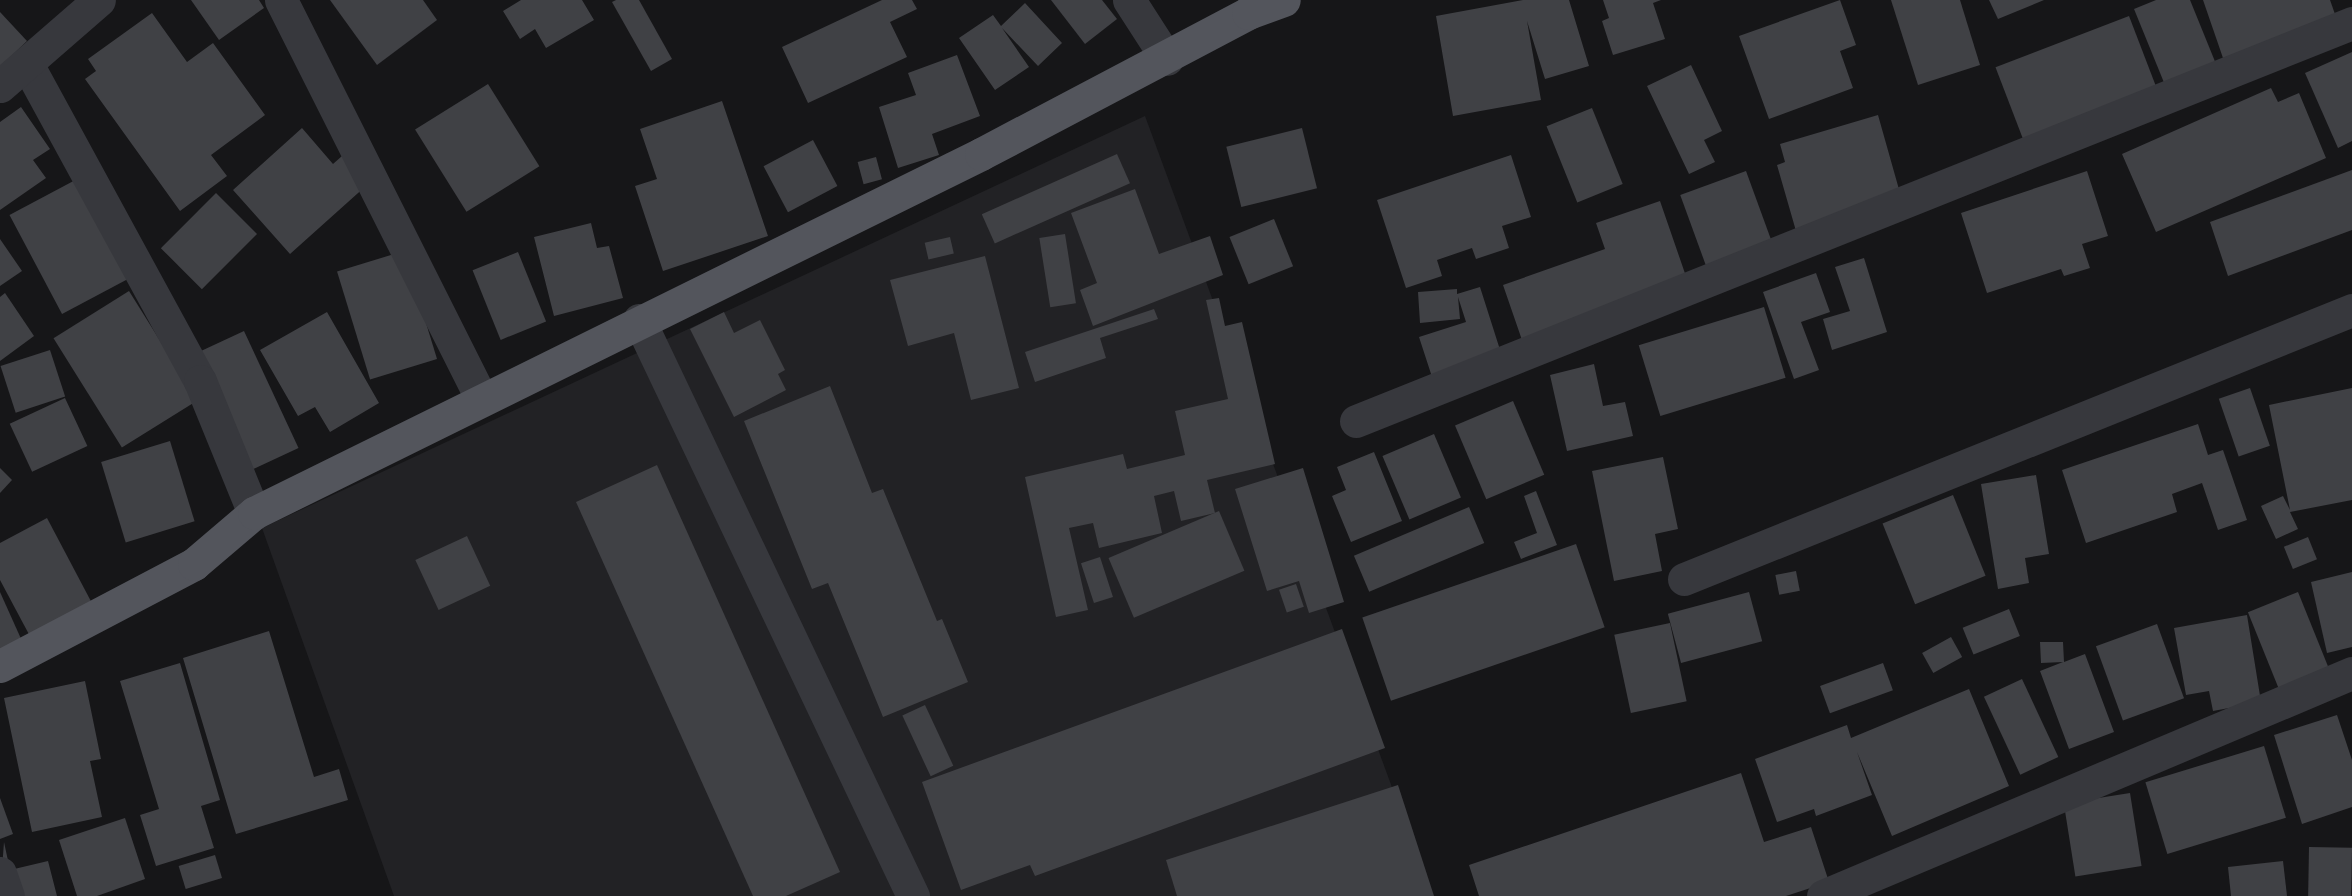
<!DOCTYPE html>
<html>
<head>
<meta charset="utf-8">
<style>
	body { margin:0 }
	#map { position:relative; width:2352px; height:896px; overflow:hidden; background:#161618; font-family:Rubik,sans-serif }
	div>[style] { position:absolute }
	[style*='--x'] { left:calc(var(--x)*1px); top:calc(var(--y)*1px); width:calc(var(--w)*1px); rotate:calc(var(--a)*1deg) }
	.built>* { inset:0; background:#222225 }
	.building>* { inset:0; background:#404145; transform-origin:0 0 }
	.minor>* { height:33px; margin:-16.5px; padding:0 16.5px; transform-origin:16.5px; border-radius:16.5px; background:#37383d }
	.major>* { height:33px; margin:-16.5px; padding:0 16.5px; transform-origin:16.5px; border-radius:16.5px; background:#53555c }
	span { translate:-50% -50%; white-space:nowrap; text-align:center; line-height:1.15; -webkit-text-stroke:4.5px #111113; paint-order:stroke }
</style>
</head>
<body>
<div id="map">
	<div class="built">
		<i style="clip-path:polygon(1145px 116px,1432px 896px,394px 896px,262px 528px)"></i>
	</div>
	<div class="building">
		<i style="clip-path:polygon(191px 0,259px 0,264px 8px,219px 40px)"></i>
		<i style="clip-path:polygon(330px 0,423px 0,437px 20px,377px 65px)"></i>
		<i style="clip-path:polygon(521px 0,582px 0,594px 20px,546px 48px,535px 29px,520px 39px,503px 11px)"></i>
		<i style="clip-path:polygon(616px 0,639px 0,672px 59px,651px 71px,612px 2px)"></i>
		<i style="clip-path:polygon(882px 0,912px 0,917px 9px,890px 22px,907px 57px,808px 103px,782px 47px)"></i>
		<i style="clip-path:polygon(1051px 0,1102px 0,1117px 19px,1085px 44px)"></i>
		<i style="clip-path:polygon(1523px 0,1569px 0,1589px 66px,1545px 79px,1527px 21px,1541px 100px,1453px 116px,1436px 16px)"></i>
		<i style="clip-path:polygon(1603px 0,1661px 0,1653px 3px,1665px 39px,1613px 55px,1602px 21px,1609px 18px)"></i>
		<i style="clip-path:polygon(1840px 0,1856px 45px,1840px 51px,1853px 88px,1769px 119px,1739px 36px)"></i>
		<i style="clip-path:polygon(1891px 0,1960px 0,1980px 65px,1918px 85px)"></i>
		<i style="clip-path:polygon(1989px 0,2044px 0,1998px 19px)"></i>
		<i style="clip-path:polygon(2156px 0,2190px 0,2216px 64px,2165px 85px,2134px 9px)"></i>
		<i style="clip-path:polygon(2203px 0,2330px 0,2336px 17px,2223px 58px)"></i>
		<i style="clip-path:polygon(1025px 3px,1062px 43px,1038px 66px,1002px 28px,1029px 67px,995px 90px,959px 38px,993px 15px,1001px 26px)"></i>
		<i style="clip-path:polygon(0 12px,27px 41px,0 67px)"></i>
		<i style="clip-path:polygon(152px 13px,187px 62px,213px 43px,265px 115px,211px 155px,227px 176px,180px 211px,85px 79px,96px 71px,88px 59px)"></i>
		<i style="left:2129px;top:16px;width:88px;height:143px;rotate:69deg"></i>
		<i style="clip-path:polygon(2352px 52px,2352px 141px,2338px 148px,2305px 73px)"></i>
		<i style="clip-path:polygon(957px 55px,980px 116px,932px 134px,939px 155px,898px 168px,879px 107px,916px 95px,908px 73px)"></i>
		<i style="clip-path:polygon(1691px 65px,1722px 131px,1704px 140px,1715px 162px,1689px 174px,1647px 86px)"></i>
		<i style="left:488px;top:84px;width:97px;height:86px;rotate:58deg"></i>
		<i style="clip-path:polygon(2271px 88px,2278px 102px,2299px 93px,2326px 158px,2156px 232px,2122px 154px)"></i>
		<i style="clip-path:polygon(722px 101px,768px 236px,663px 271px,635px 186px,657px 179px,640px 129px)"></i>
		<i style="clip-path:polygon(21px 107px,50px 149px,33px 160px,46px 178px,0 210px,0 122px)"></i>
		<i style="left:1592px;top:108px;width:82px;height:49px;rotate:68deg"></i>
		<i style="clip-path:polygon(1878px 115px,1902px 200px,1796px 231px,1777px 165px,1785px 162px,1780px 144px)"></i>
		<i style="clip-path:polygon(302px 128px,333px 164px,342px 156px,367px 185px,290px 254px,233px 190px)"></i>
		<i style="left:1302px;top:128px;width:62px;height:78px;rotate:76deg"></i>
		<i style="left:813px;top:140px;width:52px;height:56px;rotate:62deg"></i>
		<i style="left:1117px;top:154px;width:32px;height:148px;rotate:66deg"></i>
		<i style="clip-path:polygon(1511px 155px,1531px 217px,1502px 226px,1509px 248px,1476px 259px,1472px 248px,1437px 260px,1442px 276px,1406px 288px,1377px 200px)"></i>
		<i style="left:876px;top:157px;width:23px;height:19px;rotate:75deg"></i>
		<i style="clip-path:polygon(2352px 170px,2352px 230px,2228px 276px,2210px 222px)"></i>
		<i style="left:1746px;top:171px;width:81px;height:70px;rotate:70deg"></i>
		<i style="clip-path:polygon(2087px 171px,2108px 236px,2082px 244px,2090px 268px,2064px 276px,2061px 269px,1987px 293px,1961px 213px)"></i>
		<i style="left:81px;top:177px;width:112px;height:81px;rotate:62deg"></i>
		<i style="clip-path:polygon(1135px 189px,1159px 254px,1210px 236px,1223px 275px,1093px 326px,1080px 290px,1097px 283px,1071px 213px)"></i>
		<i style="left:216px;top:193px;width:58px;height:78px;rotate:45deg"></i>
		<i style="clip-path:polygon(1660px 201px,1689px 285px,1523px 343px,1503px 285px,1605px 249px,1596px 223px)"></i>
		<i style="left:1274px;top:219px;width:51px;height:48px;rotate:68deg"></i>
		<i style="clip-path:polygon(591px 223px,597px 248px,609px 246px,623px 298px,554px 316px,534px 237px)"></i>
		<i style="left:1065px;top:234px;width:70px;height:26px;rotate:81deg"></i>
		<i style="left:950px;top:237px;width:17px;height:26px;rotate:77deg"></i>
		<i style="clip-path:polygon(0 239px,22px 271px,0 286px)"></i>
		<i style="left:404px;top:251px;width:113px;height:70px;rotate:73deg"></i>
		<i style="left:518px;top:252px;width:75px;height:49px;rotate:68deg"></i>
		<i style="clip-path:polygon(985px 256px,1019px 388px,971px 400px,954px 333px,908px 346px,890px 280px)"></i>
		<i style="clip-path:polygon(1864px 258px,1887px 332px,1832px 350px,1823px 319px,1850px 311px,1835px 267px)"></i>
		<i style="clip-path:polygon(1816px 273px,1830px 312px,1801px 322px,1819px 370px,1794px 379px,1763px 292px)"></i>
		<i style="clip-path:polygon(1480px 287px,1502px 356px,1433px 380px,1419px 337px,1466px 322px,1458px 297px,1460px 319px,1420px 323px,1418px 292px,1457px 289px,1457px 294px)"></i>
		<i style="left:129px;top:291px;width:129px;height:89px;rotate:58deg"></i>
		<i style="clip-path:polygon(5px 293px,34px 336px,0 361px,0 297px)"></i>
		<i style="clip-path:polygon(1219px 298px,1225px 326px,1242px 322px,1275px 464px,1207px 480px,1215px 513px,1181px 521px,1174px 491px,1154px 496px,1162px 533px,1099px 548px,1093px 523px,1069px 528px,1088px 610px,1056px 617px,1025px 477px,1123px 454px,1127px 469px,1185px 455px,1175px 411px,1228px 399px,1206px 300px)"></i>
		<i style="left:1764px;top:307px;width:74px;height:131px;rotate:73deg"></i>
		<i style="clip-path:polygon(1154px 309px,1158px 319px,1100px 338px,1106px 358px,1035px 382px,1025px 352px)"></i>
		<i style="clip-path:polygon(327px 312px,379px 403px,330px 432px,315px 407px,298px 416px,260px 350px)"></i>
		<i style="clip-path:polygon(724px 312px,734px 333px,760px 320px,785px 370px,778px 374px,786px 390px,734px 417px,690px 329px)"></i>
		<i style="left:244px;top:331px;width:129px;height:51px;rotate:65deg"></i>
		<i style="left:50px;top:350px;width:49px;height:52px;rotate:72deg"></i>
		<i style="clip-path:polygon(1594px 364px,1603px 406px,1625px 402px,1633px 436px,1567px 451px,1550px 375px)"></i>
		<i style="clip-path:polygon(830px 386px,872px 493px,883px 489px,937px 621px,942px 619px,968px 682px,883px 717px,828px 583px,812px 589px,744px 421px)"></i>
		<i style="left:2250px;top:388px;width:61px;height:33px;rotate:71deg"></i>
		<i style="clip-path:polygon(2352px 388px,2352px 500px,2290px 512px,2298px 529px,2276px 539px,2261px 506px,2283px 496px,2290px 510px,2269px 405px)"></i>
		<i style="left:65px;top:398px;width:53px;height:61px;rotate:65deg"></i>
		<i style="left:1513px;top:401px;width:80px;height:63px;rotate:67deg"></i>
		<i style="clip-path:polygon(2198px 424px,2208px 455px,2223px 450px,2247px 520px,2218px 530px,2202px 483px,2172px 494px,2177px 512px,2086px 543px,2062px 470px)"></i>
		<i style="left:1434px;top:434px;width:69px;height:56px;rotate:67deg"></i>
		<i style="left:170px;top:441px;width:84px;height:72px;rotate:73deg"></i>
		<i style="clip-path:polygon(1374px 452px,1402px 521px,1351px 542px,1332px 496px,1346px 490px,1337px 467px)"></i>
		<i style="clip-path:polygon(1663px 457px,1678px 529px,1655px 534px,1662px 571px,1614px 581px,1592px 471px)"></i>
		<i style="clip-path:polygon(657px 465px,840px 872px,786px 896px,753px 896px,576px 502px)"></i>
		<i style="clip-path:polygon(0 468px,12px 480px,0 493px)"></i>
		<i style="clip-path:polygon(1303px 468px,1344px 602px,1309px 613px,1299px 581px,1267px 591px,1235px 489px)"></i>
		<i style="clip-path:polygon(2036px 475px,2049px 554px,2025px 558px,2029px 583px,1998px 589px,1981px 484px)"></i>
		<i style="clip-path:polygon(1536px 491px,1557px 545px,1521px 559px,1514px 542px,1537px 533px,1524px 496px)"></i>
		<i style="left:1953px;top:495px;width:87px;height:76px;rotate:68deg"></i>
		<i style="left:1469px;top:507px;width:39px;height:125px;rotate:67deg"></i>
		<i style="left:1219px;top:511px;width:65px;height:120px;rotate:67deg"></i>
		<i style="clip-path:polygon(47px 518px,94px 607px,32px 640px,0 580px,0 543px)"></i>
		<i style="left:467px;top:536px;width:55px;height:57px;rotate:65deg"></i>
		<i style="left:2308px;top:537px;width:24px;height:26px;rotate:68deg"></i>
		<i style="left:1576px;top:544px;width:88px;height:226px;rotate:71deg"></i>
		<i style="left:1100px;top:557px;width:42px;height:20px;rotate:72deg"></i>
		<i style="left:1796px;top:571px;width:20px;height:21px;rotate:79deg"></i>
		<i style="clip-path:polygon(2352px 572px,2352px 647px,2327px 653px,2311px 582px)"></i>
		<i style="left:1296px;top:584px;width:24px;height:18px;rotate:71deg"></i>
		<i style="clip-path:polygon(0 592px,22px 641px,0 651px)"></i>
		<i style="left:1749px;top:592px;width:51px;height:84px;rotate:75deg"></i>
		<i style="left:2298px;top:592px;width:87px;height:54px;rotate:68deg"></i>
		<i style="left:2009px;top:609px;width:29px;height:50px;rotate:68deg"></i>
		<i style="clip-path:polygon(2247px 615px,2261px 702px,2213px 711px,2209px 691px,2186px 695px,2174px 628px)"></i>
		<i style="left:1670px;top:623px;width:80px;height:57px;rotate:78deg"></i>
		<i style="left:2157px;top:624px;width:79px;height:65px;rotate:70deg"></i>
		<i style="clip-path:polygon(1342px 629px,1385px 748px,1035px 876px,1030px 865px,961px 890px,922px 782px)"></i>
		<i style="clip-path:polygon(269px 631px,314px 777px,339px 769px,348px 800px,236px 834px,183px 658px)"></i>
		<i style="left:1951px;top:637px;width:23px;height:33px;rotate:61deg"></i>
		<i style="clip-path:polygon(2040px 642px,2063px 642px,2064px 662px,2085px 654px,2114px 732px,2069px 749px,2040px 671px,2063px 662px,2041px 663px)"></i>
		<i style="clip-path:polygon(180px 663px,220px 800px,201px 806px,214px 848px,156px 866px,140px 815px,159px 809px,120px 681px)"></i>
		<i style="left:1883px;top:663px;width:29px;height:67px;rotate:70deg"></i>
		<i style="left:2022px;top:679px;width:86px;height:42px;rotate:65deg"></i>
		<i style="clip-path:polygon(85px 681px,101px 759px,90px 761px,102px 817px,32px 832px,4px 698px)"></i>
		<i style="clip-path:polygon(1969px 689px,2009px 786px,1892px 836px,1857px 752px,1872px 795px,1816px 816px,1814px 809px,1777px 822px,1755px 759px,1847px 725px,1851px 738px)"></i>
		<i style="left:925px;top:705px;width:67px;height:25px;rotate:65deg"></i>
		<i style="clip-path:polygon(2337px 715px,2352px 760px,2352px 807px,2302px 824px,2274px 735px)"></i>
		<i style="left:2264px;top:746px;width:75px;height:124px;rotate:73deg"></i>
		<i style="clip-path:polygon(1741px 773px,1764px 842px,1811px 827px,1829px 882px,1786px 896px,1479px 896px,1469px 865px)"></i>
		<i style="clip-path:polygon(1398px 785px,1434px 896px,1177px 896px,1166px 860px)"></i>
		<i style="left:2130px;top:793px;width:74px;height:67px;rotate:81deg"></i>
		<i style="clip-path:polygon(0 798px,13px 834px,0 839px)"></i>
		<i style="clip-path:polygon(125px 818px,145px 879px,97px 896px,77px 896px,59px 840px)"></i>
		<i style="clip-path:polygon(4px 842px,10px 870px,48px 861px,57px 896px,0 896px)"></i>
		<i style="left:2309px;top:847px;width:43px;height:49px;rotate:1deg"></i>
		<i style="left:215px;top:855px;width:24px;height:38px;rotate:73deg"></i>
		<i style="clip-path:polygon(2283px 861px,2287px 896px,2231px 896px,2228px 867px)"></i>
	</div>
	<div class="minor">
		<i style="--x:281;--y:0;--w:445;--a:63.3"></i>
		<i style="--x:1129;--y:0;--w:70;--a:57.2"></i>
		<i style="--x:27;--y:64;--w:361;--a:61.4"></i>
		<i style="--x:200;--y:381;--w:143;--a:67.8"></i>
		<i style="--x:0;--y:86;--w:131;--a:-41"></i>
		<i style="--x:639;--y:320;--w:638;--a:64.56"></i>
		<i style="--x:1356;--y:421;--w:1073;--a:-21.78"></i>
		<i style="--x:1684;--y:579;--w:720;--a:-21.93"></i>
		<i style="--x:0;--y:873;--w:24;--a:71"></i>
		<i style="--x:1823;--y:896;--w:574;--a:-22.86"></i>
	</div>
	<div class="major">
		<i style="--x:0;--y:666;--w:219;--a:-27.7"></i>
		<i style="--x:194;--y:564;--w:79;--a:-40.4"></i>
		<i style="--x:254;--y:513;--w:811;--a:-26.28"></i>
		<i style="--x:981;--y:154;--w:302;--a:-27.8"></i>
		<i style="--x:1248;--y:13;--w:38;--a:-20"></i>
	</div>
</div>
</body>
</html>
